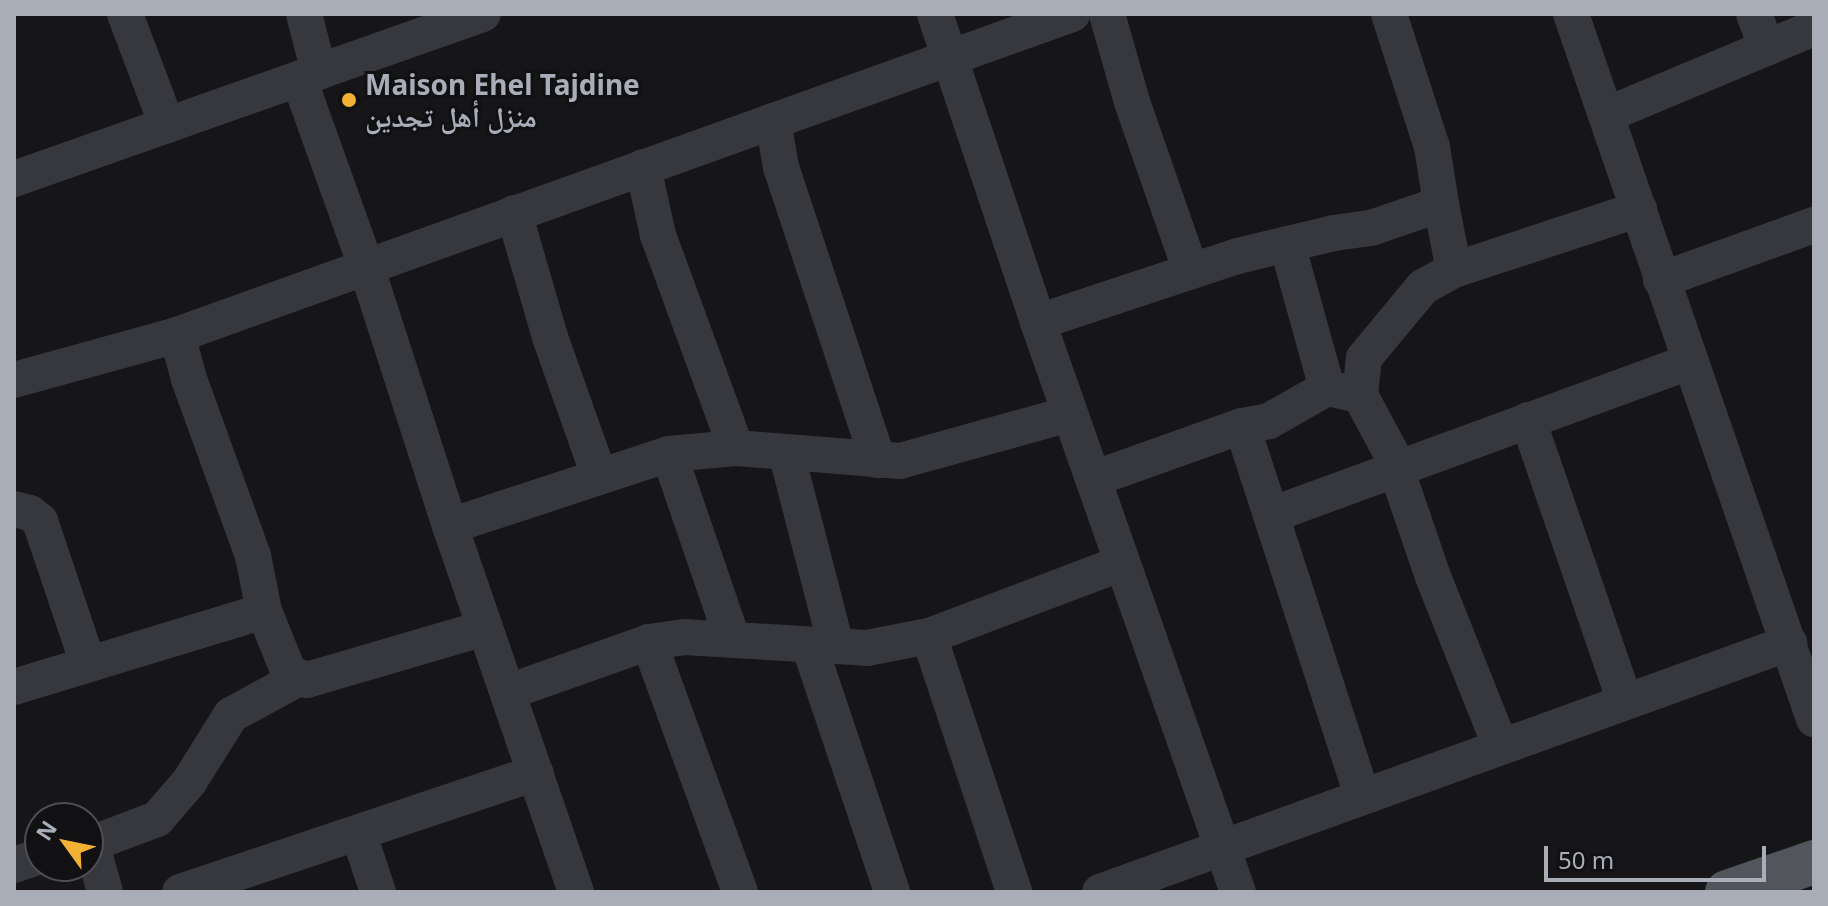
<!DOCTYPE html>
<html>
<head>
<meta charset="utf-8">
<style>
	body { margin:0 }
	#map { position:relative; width:1828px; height:906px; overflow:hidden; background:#161618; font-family:"Noto Sans","Noto Naskh Arabic",sans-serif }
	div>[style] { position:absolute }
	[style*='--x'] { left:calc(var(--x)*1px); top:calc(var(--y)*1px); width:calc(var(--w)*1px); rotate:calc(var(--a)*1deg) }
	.minor>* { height:36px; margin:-18px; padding:0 18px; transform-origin:18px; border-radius:18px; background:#37383d }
	.primary>* { height:44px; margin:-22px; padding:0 22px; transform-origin:22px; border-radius:22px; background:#53555c }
	.dots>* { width:22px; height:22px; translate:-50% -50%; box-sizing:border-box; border:4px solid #111113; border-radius:50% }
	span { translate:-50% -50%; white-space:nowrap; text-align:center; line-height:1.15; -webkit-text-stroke:6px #111113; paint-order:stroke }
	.poi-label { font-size:28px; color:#a8adb8; font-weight:700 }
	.left { translate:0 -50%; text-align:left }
	.frame { position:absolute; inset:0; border:16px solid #a8adb8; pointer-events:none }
	.north { position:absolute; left:24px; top:802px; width:80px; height:80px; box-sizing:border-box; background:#111113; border:2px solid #4d4f55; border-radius:50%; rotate:303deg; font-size:22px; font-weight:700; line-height:32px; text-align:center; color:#a8adb8 }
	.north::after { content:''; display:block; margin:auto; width:28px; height:36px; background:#f2b134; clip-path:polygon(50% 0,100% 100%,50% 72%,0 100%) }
	.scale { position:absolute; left:1544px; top:846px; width:222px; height:36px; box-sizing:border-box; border:4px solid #a8adb8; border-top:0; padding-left:10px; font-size:24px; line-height:28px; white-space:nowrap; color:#a8adb8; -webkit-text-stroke:6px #111113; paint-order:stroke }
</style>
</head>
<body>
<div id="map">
	<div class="minor">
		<i style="--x:125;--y:14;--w:119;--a:69.3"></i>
		<i style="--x:304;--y:14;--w:60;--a:75.5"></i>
		<i style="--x:935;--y:14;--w:325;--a:71.5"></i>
		<i style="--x:1038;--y:322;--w:604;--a:70.67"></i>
		<i style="--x:1107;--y:14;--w:91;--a:74.1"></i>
		<i style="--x:1132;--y:102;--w:179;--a:70.8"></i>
		<i style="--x:1389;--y:14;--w:140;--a:72.1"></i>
		<i style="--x:1432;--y:147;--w:58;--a:81"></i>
		<i style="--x:1571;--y:14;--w:746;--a:70.98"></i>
		<i style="--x:1754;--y:14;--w:34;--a:69"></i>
		<i style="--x:299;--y:79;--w:202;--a:70.3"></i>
		<i style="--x:367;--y:269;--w:270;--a:72.1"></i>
		<i style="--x:450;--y:526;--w:387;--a:71"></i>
		<i style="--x:1606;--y:115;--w:225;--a:-22.7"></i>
		<i style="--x:773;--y:121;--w:47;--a:80.1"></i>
		<i style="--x:781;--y:167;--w:309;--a:71.7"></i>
		<i style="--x:643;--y:167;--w:70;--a:77.6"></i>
		<i style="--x:658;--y:235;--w:227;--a:69.9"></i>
		<i style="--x:14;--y:179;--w:497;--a:-19.4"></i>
		<i style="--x:514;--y:213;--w:129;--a:73.8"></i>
		<i style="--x:550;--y:337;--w:146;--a:70.5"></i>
		<i style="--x:1287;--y:244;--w:149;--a:74.5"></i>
		<i style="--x:1661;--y:280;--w:163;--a:-19.8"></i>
		<i style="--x:1038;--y:322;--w:211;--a:-18.3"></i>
		<i style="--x:1238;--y:256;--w:99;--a:-13.5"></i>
		<i style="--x:1334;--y:233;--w:37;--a:-8"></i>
		<i style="--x:1371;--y:228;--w:74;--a:-18.9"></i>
		<i style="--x:1441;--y:204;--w:67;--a:78.9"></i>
		<i style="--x:177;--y:335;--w:46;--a:74.7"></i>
		<i style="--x:189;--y:379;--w:188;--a:70.1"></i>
		<i style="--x:253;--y:556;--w:56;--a:78.7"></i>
		<i style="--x:264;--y:611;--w:67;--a:68"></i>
		<i style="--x:289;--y:673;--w:19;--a:21"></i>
		<i style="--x:307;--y:680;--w:185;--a:-16.3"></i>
		<i style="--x:14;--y:380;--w:169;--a:-15.4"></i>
		<i style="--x:177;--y:335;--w:951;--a:-19.73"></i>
		<i style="--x:1360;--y:395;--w:64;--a:61.8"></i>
		<i style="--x:1390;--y:451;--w:130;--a:71.1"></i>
		<i style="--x:1432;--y:574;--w:186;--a:68.3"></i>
		<i style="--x:1528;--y:420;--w:298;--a:71"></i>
		<i style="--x:1242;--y:426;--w:389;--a:72"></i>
		<i style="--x:786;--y:452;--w:199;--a:75.5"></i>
		<i style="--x:669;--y:454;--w:194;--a:71.1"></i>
		<i style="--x:1093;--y:479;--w:158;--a:-19.6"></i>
		<i style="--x:1242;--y:426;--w:27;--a:-10"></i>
		<i style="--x:1269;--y:421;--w:67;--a:-29.6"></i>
		<i style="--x:1327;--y:388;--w:34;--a:12"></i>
		<i style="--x:1360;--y:395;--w:37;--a:-84"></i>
		<i style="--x:1364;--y:358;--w:92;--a:-50.3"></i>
		<i style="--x:1423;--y:287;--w:35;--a:-29"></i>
		<i style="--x:1454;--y:270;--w:195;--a:-18.2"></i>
		<i style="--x:14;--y:509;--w:16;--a:14"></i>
		<i style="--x:30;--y:513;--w:13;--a:39"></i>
		<i style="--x:40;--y:521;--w:151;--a:71.4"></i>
		<i style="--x:1271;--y:515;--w:444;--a:-20.1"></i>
		<i style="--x:450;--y:526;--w:231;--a:-18.2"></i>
		<i style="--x:669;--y:454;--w:67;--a:-5.1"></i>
		<i style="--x:736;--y:448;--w:165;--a:4.5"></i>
		<i style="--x:900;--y:461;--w:176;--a:-15.5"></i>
		<i style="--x:929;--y:636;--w:270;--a:71.6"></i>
		<i style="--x:649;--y:642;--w:266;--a:70"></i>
		<i style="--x:809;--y:645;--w:261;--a:71.4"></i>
		<i style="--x:14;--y:687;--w:261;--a:-16.9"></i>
		<i style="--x:508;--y:692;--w:150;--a:-19.5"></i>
		<i style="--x:649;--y:642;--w:35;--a:-8"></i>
		<i style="--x:684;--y:637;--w:183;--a:3.4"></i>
		<i style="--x:867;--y:648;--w:63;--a:-11"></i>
		<i style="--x:929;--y:636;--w:206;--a:-20.7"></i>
		<i style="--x:359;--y:835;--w:60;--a:71.6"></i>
		<i style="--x:88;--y:845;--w:74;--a:-20.6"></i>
		<i style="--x:157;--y:819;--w:49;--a:-49.1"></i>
		<i style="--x:189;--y:782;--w:79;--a:-57.9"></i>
		<i style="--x:231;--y:715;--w:75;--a:-28.6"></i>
		<i style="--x:88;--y:845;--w:6;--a:39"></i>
		<i style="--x:93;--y:849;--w:45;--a:74.4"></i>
		<i style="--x:14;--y:865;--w:28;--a:-19"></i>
		<i style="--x:180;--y:892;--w:375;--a:-18.5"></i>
		<i style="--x:1100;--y:892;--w:733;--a:-19.87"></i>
	</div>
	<div class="primary">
		<i style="--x:1727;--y:892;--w:92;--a:-19"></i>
	</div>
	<div class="dots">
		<i style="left:349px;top:100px;background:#f2b134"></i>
	</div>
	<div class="poi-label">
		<span class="left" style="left:365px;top:100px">Maison Ehel Tajdine<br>منزل أهل تجدين</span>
	</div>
	<div class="frame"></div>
	<div class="north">N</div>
	<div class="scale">50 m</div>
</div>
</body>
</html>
